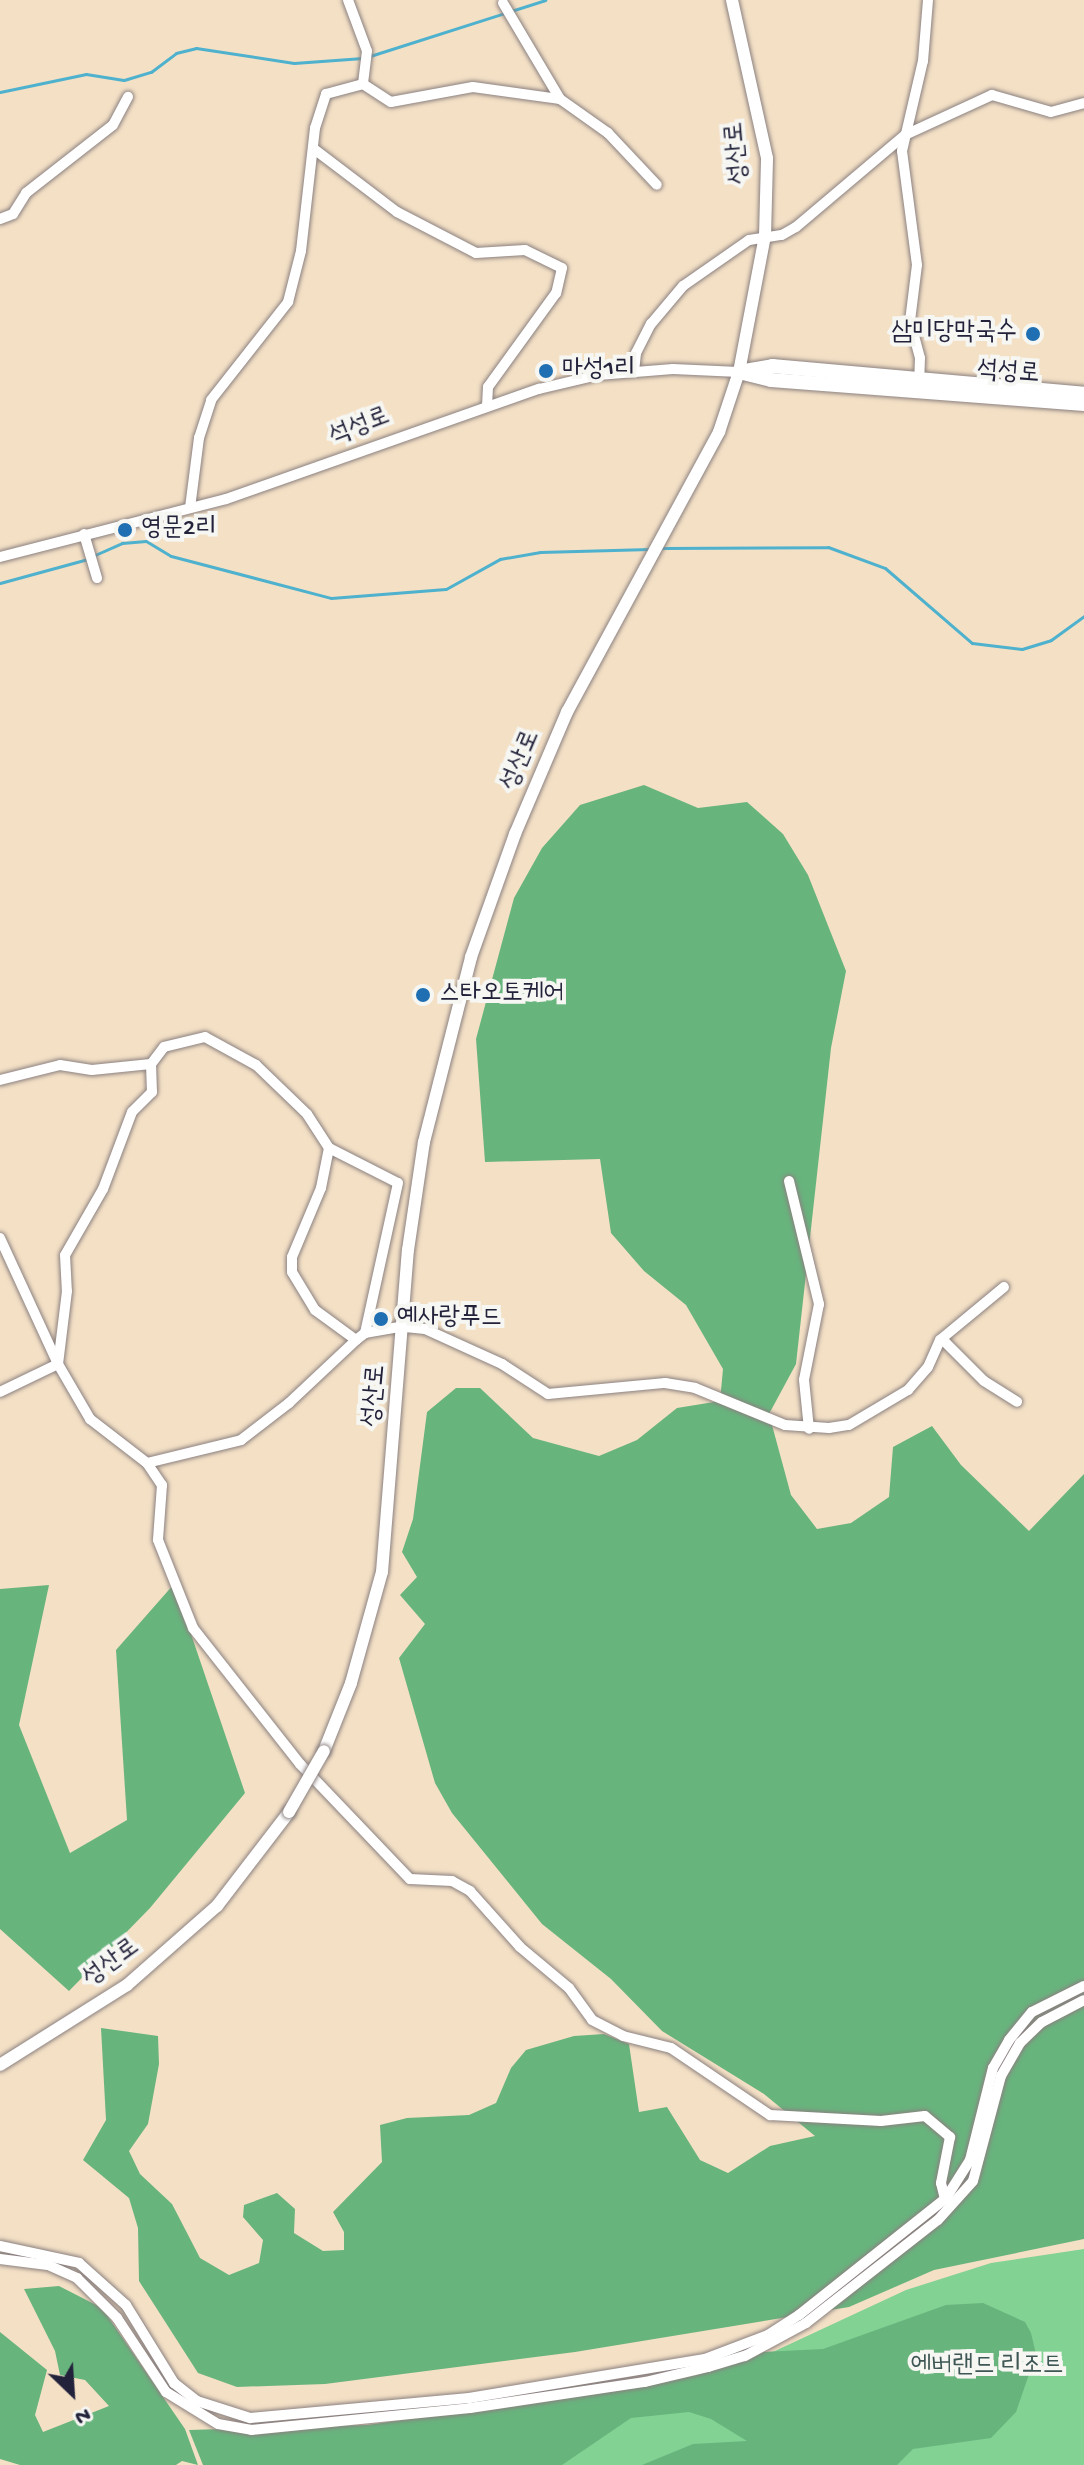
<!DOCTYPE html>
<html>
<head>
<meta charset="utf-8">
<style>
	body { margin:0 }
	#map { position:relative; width:1084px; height:2465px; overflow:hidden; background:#f4e0c5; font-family:"Gochi Hand","Poor Story",sans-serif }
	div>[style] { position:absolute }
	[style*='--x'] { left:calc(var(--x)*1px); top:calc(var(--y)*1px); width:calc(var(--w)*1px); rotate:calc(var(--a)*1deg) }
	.green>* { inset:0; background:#81d293 }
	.forest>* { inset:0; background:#68b47d }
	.stream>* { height:3px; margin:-1.5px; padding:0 1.5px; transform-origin:1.5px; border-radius:1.5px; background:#4eb1cd }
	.roads { filter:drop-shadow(0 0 2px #8b8180) drop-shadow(0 0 2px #8b8180) }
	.minor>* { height:10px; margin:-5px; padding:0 5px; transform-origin:5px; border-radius:5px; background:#fff }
	.major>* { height:12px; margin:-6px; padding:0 6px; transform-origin:6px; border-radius:6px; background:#fff }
	.highway>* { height:14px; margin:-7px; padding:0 7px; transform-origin:7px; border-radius:7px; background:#fff }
	.bridges { filter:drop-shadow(0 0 2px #8b8180) drop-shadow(0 0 2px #8b8180) }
	.major-bridge>* { height:12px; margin:-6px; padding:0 6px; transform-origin:6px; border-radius:6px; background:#fff }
	.dots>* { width:22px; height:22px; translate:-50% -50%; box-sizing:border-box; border:4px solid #f6f6f2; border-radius:50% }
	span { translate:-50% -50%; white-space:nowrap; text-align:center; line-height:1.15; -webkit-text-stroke:8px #f6f6f2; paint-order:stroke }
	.street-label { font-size:26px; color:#22223b }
	.poi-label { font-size:26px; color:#22223b }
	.right { translate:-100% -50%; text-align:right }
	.left { translate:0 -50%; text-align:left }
	.park-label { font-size:26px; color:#3e5755 }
	.north { position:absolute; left:32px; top:2353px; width:80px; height:80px; -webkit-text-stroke:6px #f6f6f2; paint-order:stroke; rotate:155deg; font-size:22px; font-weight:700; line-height:32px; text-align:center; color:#22223b }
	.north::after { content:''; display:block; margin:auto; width:28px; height:36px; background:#22223b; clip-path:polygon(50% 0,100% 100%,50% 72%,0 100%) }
</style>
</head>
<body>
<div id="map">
	<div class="green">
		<i style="clip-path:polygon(1084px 2249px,1084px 2465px,228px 2465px,689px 2383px,747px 2364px,906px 2290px,991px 2263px)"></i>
	</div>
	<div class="forest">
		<i style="clip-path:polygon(644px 785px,698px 808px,747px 802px,783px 834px,808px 875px,846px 971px,831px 1048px,796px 1364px,769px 1414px,791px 1495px,817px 1529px,851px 1523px,889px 1497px,893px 1447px,932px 1426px,961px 1465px,1029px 1531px,1084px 1474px,1084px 2239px,934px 2270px,849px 2307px,575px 2352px,325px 2384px,237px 2387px,198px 2373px,139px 2281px,138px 2228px,129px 2198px,83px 2160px,106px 2120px,101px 2028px,158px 2036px,159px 2064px,148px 2124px,129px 2151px,140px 2174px,172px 2204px,200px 2258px,229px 2275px,259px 2263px,263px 2240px,243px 2217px,244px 2205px,277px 2193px,295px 2209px,294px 2233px,323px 2251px,344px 2250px,344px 2232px,333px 2212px,382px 2162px,380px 2125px,407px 2118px,469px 2115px,496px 2103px,511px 2068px,526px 2050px,574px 2036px,604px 2034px,629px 2044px,639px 2112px,667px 2107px,700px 2160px,728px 2173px,770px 2146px,815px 2136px,764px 2094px,662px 2031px,611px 1979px,542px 1924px,452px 1813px,435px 1783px,399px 1658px,425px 1624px,400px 1595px,417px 1577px,402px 1552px,413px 1519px,427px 1412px,456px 1388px,480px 1388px,533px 1438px,599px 1456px,637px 1440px,677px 1408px,720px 1401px,723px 1369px,686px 1305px,644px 1271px,611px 1233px,600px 1159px,485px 1162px,476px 1039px,514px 898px,542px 848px,580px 805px)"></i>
		<i style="clip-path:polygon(174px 1584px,245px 1793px,150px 1908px,69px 1991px,0 1929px,0 1589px,49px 1585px,19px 1725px,70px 1853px,127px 1820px,116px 1650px)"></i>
		<i style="clip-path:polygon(59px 2286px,102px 2308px,185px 2429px,198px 2465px,182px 2461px,176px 2465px,20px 2465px,0 2459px,0 2332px,47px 2370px,35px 2415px,43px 2432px,109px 2406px,85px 2380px,60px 2375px,55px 2351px,24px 2289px)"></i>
		<i style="clip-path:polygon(983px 2303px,1025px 2322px,1031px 2333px,1036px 2354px,1016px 2412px,991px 2438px,913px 2449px,897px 2465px,642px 2465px,693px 2444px,747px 2441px,711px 2419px,689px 2412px,631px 2418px,562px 2465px,203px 2465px,189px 2430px,367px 2425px,646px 2386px,697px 2375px,762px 2352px,823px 2349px,946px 2305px)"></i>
	</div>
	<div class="stream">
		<i style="--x:370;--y:56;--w:184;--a:-17.7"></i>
		<i style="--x:0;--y:92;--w:88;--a:-11.8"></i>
		<i style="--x:86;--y:74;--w:38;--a:9"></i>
		<i style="--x:124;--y:80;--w:28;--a:-17"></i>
		<i style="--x:151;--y:72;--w:31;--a:-37"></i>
		<i style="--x:176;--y:53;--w:21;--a:-14"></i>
		<i style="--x:196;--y:48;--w:99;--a:8.7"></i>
		<i style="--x:294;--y:63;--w:69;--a:-4.1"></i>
		<i style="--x:662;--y:548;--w:166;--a:-0.3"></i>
		<i style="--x:828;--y:547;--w:61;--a:20.2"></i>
		<i style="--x:885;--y:568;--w:115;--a:40.8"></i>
		<i style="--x:972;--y:643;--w:50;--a:6.8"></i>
		<i style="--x:1022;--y:649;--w:30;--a:-17"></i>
		<i style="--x:1051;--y:640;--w:41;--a:-36"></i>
		<i style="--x:95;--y:555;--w:30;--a:-24"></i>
		<i style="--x:122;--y:543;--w:24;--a:-5"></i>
		<i style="--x:146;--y:541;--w:29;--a:31"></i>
		<i style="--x:171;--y:556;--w:165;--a:14.7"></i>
		<i style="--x:331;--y:598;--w:115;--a:-4.5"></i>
		<i style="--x:446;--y:589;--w:62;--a:-29.1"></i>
		<i style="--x:500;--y:559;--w:41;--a:-9.9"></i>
		<i style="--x:540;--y:552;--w:110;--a:-1.6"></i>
		<i style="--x:0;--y:583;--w:91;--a:-15.3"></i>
	</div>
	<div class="roads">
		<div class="minor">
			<i style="--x:348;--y:0;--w:54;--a:69.6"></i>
			<i style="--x:367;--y:51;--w:33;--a:97"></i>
			<i style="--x:503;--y:3;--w:112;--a:59.3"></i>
			<i style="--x:560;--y:99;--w:59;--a:35.3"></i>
			<i style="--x:608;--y:133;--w:71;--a:46.7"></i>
			<i style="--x:314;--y:149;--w:104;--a:37.2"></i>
			<i style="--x:397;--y:212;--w:89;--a:27.4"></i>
			<i style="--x:476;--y:253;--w:49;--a:-3.5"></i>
			<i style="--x:525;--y:250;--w:41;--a:25.9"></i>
			<i style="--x:562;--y:268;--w:26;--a:103"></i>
			<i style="--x:556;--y:293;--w:116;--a:125.9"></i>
			<i style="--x:488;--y:387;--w:19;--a:93"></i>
			<i style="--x:0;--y:219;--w:14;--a:-21"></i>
			<i style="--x:13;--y:214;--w:25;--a:-58"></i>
			<i style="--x:26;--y:193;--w:110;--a:-38"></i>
			<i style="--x:113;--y:125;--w:32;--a:-62"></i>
			<i style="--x:634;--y:372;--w:19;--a:-84"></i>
			<i style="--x:636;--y:353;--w:33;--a:-63"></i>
			<i style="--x:651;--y:324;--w:50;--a:-49.9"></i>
			<i style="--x:683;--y:286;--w:80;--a:-34.9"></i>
			<i style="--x:749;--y:240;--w:33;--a:-9"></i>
			<i style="--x:782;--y:235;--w:16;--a:-30"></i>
			<i style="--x:796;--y:227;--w:143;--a:-40.2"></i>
			<i style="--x:905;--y:135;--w:96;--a:-24.7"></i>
			<i style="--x:992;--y:95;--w:61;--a:16.1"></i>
			<i style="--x:1051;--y:112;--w:34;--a:-15"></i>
			<i style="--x:919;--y:386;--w:28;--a:-88"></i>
			<i style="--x:920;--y:358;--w:38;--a:-105"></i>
			<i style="--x:910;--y:321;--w:56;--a:-82.9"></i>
			<i style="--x:917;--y:265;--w:115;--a:-97.5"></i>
			<i style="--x:902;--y:151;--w:92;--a:-76.9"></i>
			<i style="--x:923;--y:61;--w:61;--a:-85.3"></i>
			<i style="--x:190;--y:508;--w:71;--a:-82.7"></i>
			<i style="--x:199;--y:438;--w:40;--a:-72"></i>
			<i style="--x:211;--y:400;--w:125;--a:-51.8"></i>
			<i style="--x:288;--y:302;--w:53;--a:-75.7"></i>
			<i style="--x:301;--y:251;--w:124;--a:-83.5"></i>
			<i style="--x:315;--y:128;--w:36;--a:-72"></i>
			<i style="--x:326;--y:94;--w:38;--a:-15"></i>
			<i style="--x:363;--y:84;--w:33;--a:33"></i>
			<i style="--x:391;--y:102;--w:83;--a:-10.4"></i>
			<i style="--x:473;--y:87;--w:88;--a:7.9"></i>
			<i style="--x:84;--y:534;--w:46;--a:73.5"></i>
			<i style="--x:0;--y:557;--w:233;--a:-14.4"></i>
			<i style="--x:226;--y:499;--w:332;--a:-19.4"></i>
			<i style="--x:539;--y:389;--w:61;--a:-13.3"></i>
			<i style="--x:598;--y:375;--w:75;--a:-4.6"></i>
			<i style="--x:673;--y:369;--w:66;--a:2.6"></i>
			<i style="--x:0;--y:1080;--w:62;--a:-14"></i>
			<i style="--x:60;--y:1065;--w:32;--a:9"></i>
			<i style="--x:92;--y:1070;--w:59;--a:-5.8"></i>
			<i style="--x:329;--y:1148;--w:77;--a:26.9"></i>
			<i style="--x:398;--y:1183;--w:154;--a:102.4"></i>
			<i style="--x:789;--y:1181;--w:127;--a:76.3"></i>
			<i style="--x:819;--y:1304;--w:77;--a:101.2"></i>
			<i style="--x:804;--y:1380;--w:49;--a:84.2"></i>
			<i style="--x:0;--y:1238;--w:139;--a:65.3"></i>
			<i style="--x:58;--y:1364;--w:64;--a:154.2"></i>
			<i style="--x:405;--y:1326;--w:41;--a:170.1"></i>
			<i style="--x:365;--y:1333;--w:11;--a:142"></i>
			<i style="--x:356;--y:1340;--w:51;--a:-143.8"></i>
			<i style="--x:315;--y:1310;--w:44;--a:-121.2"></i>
			<i style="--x:292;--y:1272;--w:15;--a:-90"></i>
			<i style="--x:292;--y:1257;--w:75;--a:-67.2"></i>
			<i style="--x:321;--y:1188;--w:41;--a:-78.7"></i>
			<i style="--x:329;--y:1148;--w:40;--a:-122.9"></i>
			<i style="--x:307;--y:1114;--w:71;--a:-136.1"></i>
			<i style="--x:256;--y:1065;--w:58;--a:-151.2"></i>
			<i style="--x:205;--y:1037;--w:42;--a:166.3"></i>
			<i style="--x:164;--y:1047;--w:21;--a:127"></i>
			<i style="--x:151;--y:1064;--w:28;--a:88"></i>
			<i style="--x:152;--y:1092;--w:28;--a:135"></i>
			<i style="--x:132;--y:1112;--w:82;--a:110.6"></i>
			<i style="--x:103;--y:1189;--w:76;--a:119.9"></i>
			<i style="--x:65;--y:1255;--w:36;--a:87"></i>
			<i style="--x:67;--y:1291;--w:74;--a:97"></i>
			<i style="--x:58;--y:1364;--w:64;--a:59.8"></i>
			<i style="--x:90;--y:1419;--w:72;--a:37.7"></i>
			<i style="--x:147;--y:1463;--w:27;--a:56"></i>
			<i style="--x:162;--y:1485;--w:55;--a:94.2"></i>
			<i style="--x:158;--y:1540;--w:95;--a:68.3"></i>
			<i style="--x:193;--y:1628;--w:173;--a:51.8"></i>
			<i style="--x:300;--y:1764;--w:159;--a:46.3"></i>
			<i style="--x:410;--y:1879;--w:42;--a:2.7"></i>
			<i style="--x:452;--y:1881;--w:21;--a:29"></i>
			<i style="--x:470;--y:1891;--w:75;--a:48.2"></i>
			<i style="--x:520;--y:1947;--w:64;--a:39.9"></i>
			<i style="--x:569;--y:1988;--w:39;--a:54"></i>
			<i style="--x:592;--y:2020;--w:35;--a:27"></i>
			<i style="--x:623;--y:2036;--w:49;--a:14"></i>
			<i style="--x:671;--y:2048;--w:120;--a:34.1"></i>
			<i style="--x:770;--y:2115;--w:111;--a:3.1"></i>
			<i style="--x:881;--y:2121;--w:44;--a:-6.5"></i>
			<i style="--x:925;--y:2116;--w:33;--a:40"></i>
			<i style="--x:950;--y:2137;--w:47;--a:101.1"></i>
			<i style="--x:941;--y:2183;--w:16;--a:76"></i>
			<i style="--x:405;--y:1327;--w:20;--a:6"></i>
			<i style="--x:425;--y:1329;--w:85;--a:24.4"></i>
			<i style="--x:502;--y:1364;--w:55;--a:33.1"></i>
			<i style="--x:548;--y:1394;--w:118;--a:-5.4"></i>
			<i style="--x:665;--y:1383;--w:30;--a:9"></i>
			<i style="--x:695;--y:1388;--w:97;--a:22.3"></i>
			<i style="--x:785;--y:1425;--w:44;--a:3.9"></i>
			<i style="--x:829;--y:1428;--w:20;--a:-9"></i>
			<i style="--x:849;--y:1425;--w:69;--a:-30.7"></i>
			<i style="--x:908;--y:1390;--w:30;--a:-49"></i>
			<i style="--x:928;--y:1367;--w:30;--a:-66"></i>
			<i style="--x:940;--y:1340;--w:83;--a:-39.6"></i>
			<i style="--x:942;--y:1339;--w:59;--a:45"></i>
			<i style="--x:984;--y:1381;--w:39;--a:32"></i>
			<i style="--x:147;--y:1463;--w:97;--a:-13.7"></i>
			<i style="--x:241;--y:1440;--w:61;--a:-37.6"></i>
			<i style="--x:289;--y:1403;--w:92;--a:-43.2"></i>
			<i style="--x:0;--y:2246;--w:81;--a:12.1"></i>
			<i style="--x:79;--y:2263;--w:63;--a:41.8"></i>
			<i style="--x:126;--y:2305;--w:92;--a:58.4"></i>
			<i style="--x:174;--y:2383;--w:29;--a:38"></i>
			<i style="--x:197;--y:2401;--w:56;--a:17.8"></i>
			<i style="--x:250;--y:2418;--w:220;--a:-5.2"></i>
			<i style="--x:469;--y:2398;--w:239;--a:-9.4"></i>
			<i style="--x:705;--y:2359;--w:67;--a:-20.9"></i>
			<i style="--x:768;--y:2335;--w:37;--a:-33"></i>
			<i style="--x:799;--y:2315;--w:188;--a:-38.5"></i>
			<i style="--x:946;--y:2198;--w:45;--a:-57.7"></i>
			<i style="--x:970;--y:2160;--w:95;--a:-76"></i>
			<i style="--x:993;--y:2068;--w:32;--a:-60"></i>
			<i style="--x:1009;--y:2040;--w:36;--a:-51"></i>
			<i style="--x:1032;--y:2012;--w:58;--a:-26.6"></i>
			<i style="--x:0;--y:2259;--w:48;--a:7.1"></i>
			<i style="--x:48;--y:2265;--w:32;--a:24"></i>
			<i style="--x:77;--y:2278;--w:57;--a:45"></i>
			<i style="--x:117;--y:2318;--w:89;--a:56.5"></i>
			<i style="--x:166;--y:2392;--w:61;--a:31.6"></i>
			<i style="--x:218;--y:2424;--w:34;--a:10"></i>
			<i style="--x:251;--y:2430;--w:220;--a:-5.7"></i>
			<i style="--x:470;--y:2408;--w:177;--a:-8.5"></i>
			<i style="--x:645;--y:2382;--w:65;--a:-13.4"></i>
			<i style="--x:708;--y:2367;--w:39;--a:-17"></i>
			<i style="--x:745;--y:2356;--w:69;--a:-28.4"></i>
			<i style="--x:806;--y:2323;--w:167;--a:-38"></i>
			<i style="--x:938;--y:2220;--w:52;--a:-48.1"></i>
			<i style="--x:973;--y:2181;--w:109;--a:-75.1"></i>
			<i style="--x:1001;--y:2076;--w:38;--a:-60"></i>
			<i style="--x:1020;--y:2043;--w:30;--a:-44"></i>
			<i style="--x:1042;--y:2022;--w:47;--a:-27.6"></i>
		</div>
		<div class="major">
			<i style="--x:324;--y:1751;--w:73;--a:-68.3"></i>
			<i style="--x:351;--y:1683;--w:115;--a:-74.4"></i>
			<i style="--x:382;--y:1572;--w:323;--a:-85.4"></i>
			<i style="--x:408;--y:1250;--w:109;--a:-81.6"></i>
			<i style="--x:424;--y:1142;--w:191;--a:-75.7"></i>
			<i style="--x:471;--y:957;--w:131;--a:-70.3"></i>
			<i style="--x:515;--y:834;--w:133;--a:-66.9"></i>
			<i style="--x:567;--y:712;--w:319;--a:-61.5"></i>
			<i style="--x:719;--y:432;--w:63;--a:-71.6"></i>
			<i style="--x:739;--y:372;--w:138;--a:-79.2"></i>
			<i style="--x:765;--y:236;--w:78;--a:-88.5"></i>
			<i style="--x:767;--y:158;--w:162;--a:-102.5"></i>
			<i style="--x:0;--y:2065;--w:150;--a:-32.2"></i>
			<i style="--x:127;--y:1985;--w:120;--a:-41.3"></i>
			<i style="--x:217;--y:1906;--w:118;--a:-52.5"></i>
		</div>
		<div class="highway">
			<i style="--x:739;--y:372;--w:34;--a:-10"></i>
			<i style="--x:772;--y:366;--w:313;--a:5.1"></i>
			<i style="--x:743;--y:373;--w:29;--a:14"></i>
			<i style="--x:771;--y:380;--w:314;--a:4.4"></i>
		</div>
	</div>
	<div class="bridges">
		<div class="major-bridge">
			<i style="--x:289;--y:1812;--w:70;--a:-60.2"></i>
		</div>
	</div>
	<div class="dots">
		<i style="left:1033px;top:334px;background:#1f6fb2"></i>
		<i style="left:546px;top:371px;background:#1f6fb2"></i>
		<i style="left:125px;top:530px;background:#1f6fb2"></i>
		<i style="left:423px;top:995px;background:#1f6fb2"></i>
		<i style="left:381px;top:1319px;background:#1f6fb2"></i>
	</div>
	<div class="street-label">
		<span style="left:739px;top:153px;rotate:-95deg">성산로</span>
		<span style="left:1008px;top:374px;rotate:4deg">석성로</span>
		<span style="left:360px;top:428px;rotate:-21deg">석성로</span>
		<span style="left:522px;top:761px;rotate:-67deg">성산로</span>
		<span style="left:376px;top:1396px;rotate:-85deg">성산로</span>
		<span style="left:112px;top:1964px;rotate:-36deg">성산로</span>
	</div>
	<div class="poi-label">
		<span class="right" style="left:1017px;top:334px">삼미당막국수</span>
		<span class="left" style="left:562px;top:371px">마성1리</span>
		<span class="left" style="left:141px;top:530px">영문2리</span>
		<span class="left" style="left:439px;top:995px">스타오토케어</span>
		<span class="left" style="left:397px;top:1319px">예사랑푸드</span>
	</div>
	<div class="park-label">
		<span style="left:987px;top:2367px">에버랜드 리조트</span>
	</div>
	<div class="north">N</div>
</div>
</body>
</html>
